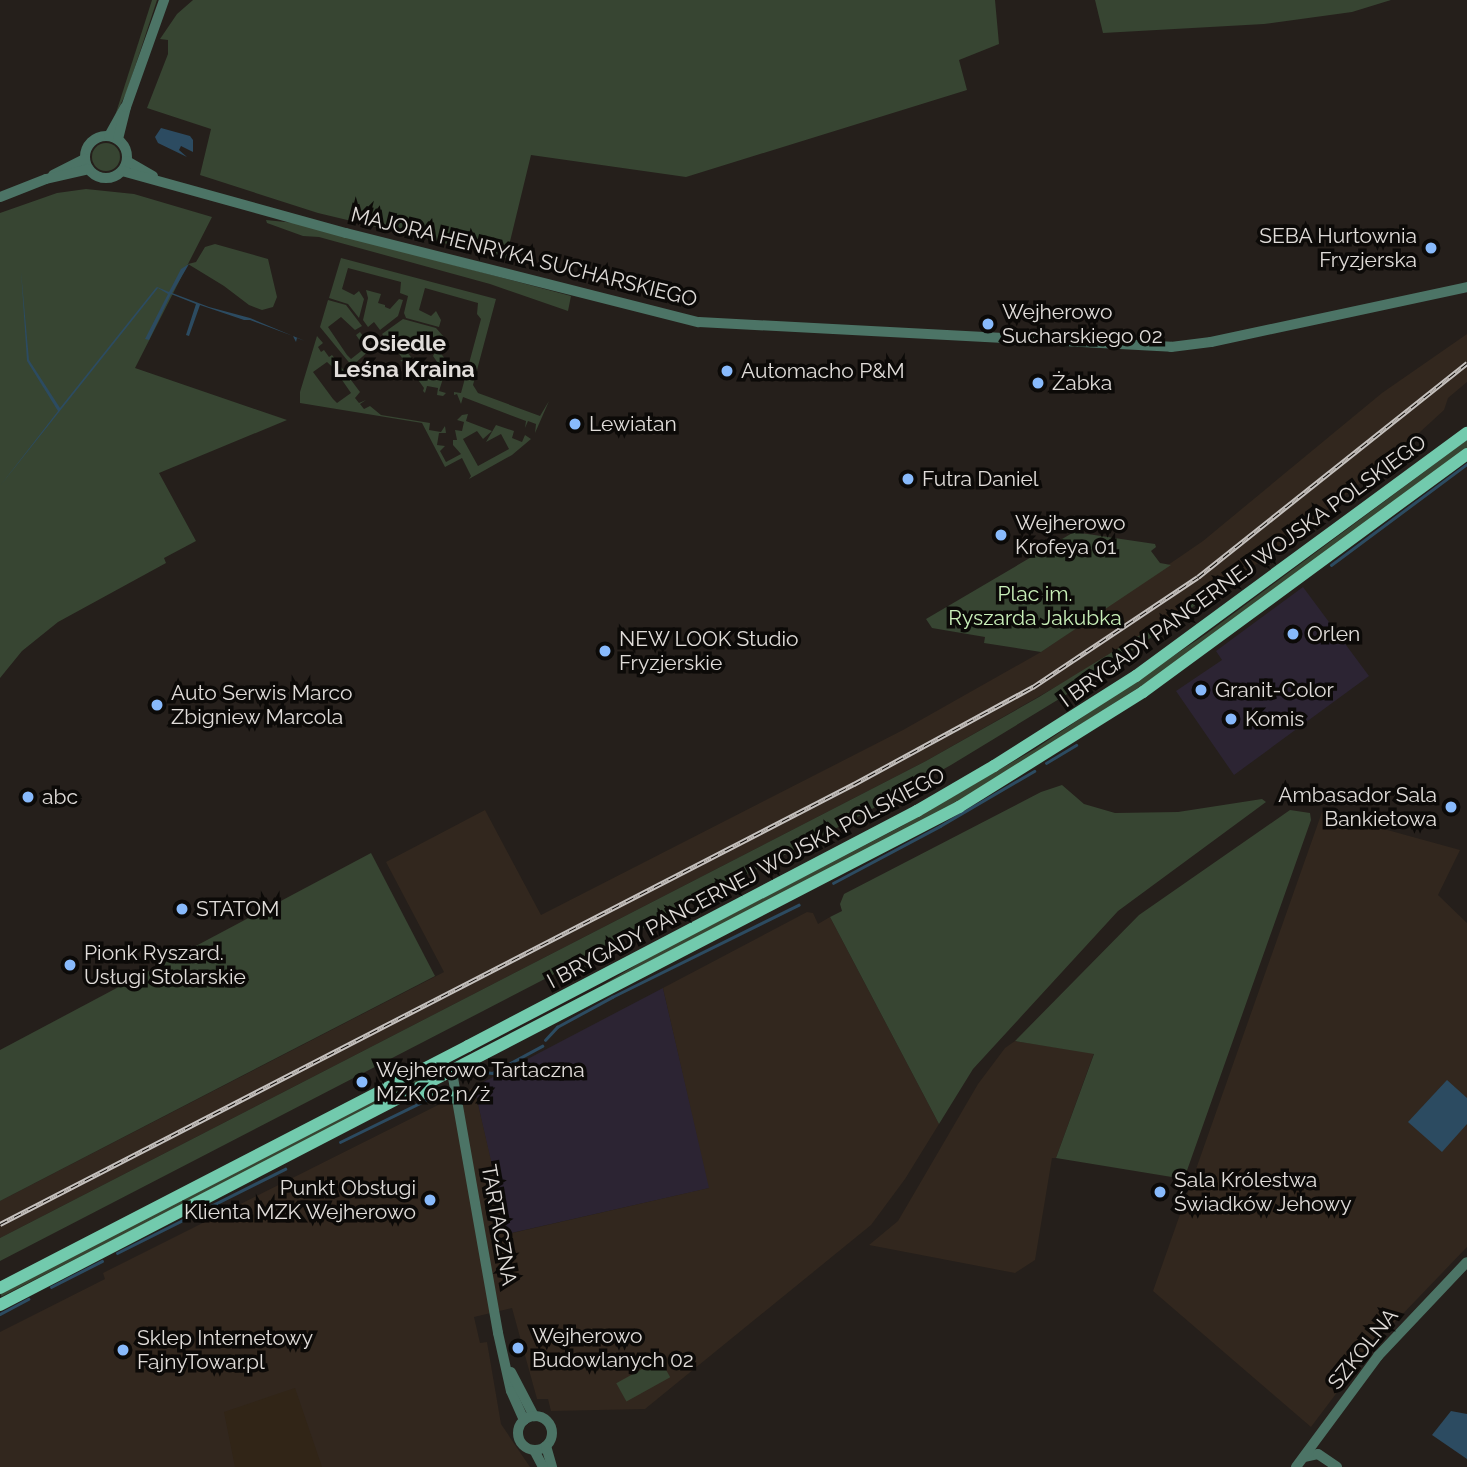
<!DOCTYPE html>
<html>
<head>
<meta charset="utf-8">
<style>
	body { margin:0 }
	#map { position:relative; width:1467px; height:1467px; overflow:hidden; background:#251f1b; font-family:Raleway,sans-serif }
	div>[style] { position:absolute }
	[style*='--x'] { left:calc(var(--x)*1px); top:calc(var(--y)*1px); width:calc(var(--w)*1px); rotate:calc(var(--a)*1deg) }
	.commercial>* { inset:0; background:#2c2433 }
	.built>* { inset:0; background:#32271e }
	.education>* { inset:0; background:#312517 }
	.green>* { inset:0; background:#374532; transform-origin:0 0 }
	.round { border-radius:50% }
	.water>* { inset:0; background:#2c4b61 }
	.stream>* { height:2.5px; margin:-1.25px; padding:0 1.25px; transform-origin:1.25px; border-radius:1.25px; background:#2c4b61 }
	.minor>* { height:10px; margin:-5px; padding:0 5px; transform-origin:5px; border-radius:5px; background:#4c7466 }
	.minor>.ring { margin:-5px; padding:0; box-sizing:content-box; background:none; border:10px solid #4c7466; border-radius:50% }
	.major>* { height:12px; margin:-6px; padding:0 6px; transform-origin:6px; border-radius:6px; background:#72caad }
	.rail>* { height:5px; margin-top:-2.5px; transform-origin:0; background:repeating-linear-gradient(90deg,#0c0a08 0 8px,#c5c1be 0 16px); box-sizing:border-box; border-block:2px solid #c5c1be }
	.dots>* { width:19px; height:19px; translate:-50% -50%; box-sizing:border-box; border:4px solid #0c0a08; border-radius:50% }
	span { translate:-50% -50%; white-space:nowrap; text-align:center; line-height:1.15; -webkit-text-stroke:7px #0c0a08; paint-order:stroke }
	.poi-label { font-size:21px; color:#e0dcd9 }
	.right { translate:-100% -50%; text-align:right }
	.left { translate:0 -50%; text-align:left }
	.street-label { font-size:21px; color:#e0dcd9 }
	.park-label { font-size:21px; color:#c9f0b9 }
	.neighbourhood-label { font-size:23px; color:#e0dcd9; font-weight:700 }
</style>
</head>
<body>
<div id="map">
	<div class="commercial">
		<i style="clip-path:polygon(1303px 587px,1369px 676px,1234px 775px,1176px 691px,1222px 660px,1216px 651px)"></i>
		<i style="clip-path:polygon(663px 988px,710px 1188px,507px 1234px,474px 1087px)"></i>
	</div>
	<div class="built">
		<i style="clip-path:polygon(1467px 334px,1467px 382px,1448px 398px,1444px 410px,1395px 455px,1276px 552px,1101px 661px,926px 761px,0 1238px,0 1201px,444px 972px,386px 862px,485px 810px,541px 915px,903px 730px,1041px 652px,1203px 541px,1382px 393px)"></i>
		<i style="clip-path:polygon(1322px 812px,1460px 850px,1438px 895px,1467px 923px,1467px 1247px,1372px 1346px,1311px 1427px,1153px 1291px)"></i>
		<i style="clip-path:polygon(807px 912px,813px 913px,818px 924px,830px 917px,939px 1124px,905px 1179px,871px 1225px,645px 1409px,551px 1411px,548px 1399px,537px 1399px,512px 1308px,474px 1317px,480px 1343px,487px 1342px,501px 1424px,530px 1467px,0 1467px,0 1332px,105px 1279px,103px 1273px,474px 1087px,508px 1234px,709px 1188px,663px 988px)"></i>
		<i style="clip-path:polygon(1015px 1041px,1094px 1053px,1056px 1158px,1052px 1158px,1035px 1260px,1015px 1273px,869px 1245px,898px 1221px,978px 1084px,1005px 1048px)"></i>
	</div>
	<div class="education">
		<i style="clip-path:polygon(295px 1388px,322px 1467px,235px 1467px,224px 1412px)"></i>
	</div>
	<div class="green">
		<i style="clip-path:polygon(152px 0,157px 0,127px 91px,115px 116px)"></i>
		<i style="clip-path:polygon(193px 0,995px 0,999px 44px,959px 60px,967px 90px,686px 177px,531px 155px,506px 258px,318px 213px,200px 175px,211px 129px,147px 108px,168px 54px,168px 40px,160px 39px,177px 14px)"></i>
		<i style="clip-path:polygon(1095px 0,1391px 0,1352px 12px,1264px 24px,1103px 33px)"></i>
		<i class="round" style="left:92px;top:143px;width:28px;height:28px"></i>
		<i style="clip-path:polygon(86px 189px,134px 194px,212px 217px,188px 264px,196px 262px,205px 247px,215px 244px,268px 259px,277px 297px,273px 307px,262px 310px,249px 305px,224px 286px,188px 264px,135px 368px,287px 420px,159px 473px,196px 541px,164px 558px,166px 563px,58px 622px,22px 651px,0 678px,0 213px,57px 193px)"></i>
		<i style="clip-path:polygon(266px 220px,295px 223px,571px 296px,568px 311px,490px 284px,319px 237px,303px 236px,267px 223px)"></i>
		<i style="clip-path:polygon(341px 258px,496px 299px,473px 385px,478px 393px,540px 416px,549px 401px,535px 433px,536px 424px,528px 421px,525px 428px,526px 421px,463px 397px,461px 404px,457px 394px,454px 395px,454px 392px,461px 393px,481px 319px,477px 314px,478px 303px,425px 288px,419px 310px,431px 316px,436px 311px,441px 320px,439px 327px,406px 318px,404px 313px,408px 296px,400px 293px,401px 282px,348px 268px,342px 289px,354px 295px,359px 291px,364px 299px,359px 318px,348px 304px,329px 298px)"></i>
		<i style="clip-path:polygon(366px 290px,381px 294px,378px 303px,385px 305px,385px 307px,390px 309px,399px 299px,403px 300px,398px 316px,380px 330px,374px 322px,368px 327px,363px 320px,368px 298px)"></i>
		<i style="clip-path:polygon(328px 300px,346px 305px,362px 326px,355px 330px,341px 317px,328px 327px,347px 355px,351px 359px,365px 348px,356px 335px,360px 332px,372px 348px,352px 366px,320px 327px)"></i>
		<i style="clip-path:polygon(403px 319px,436px 328px,444px 337px,430px 347px,418px 337px,404px 348px,428px 379px,442px 369px,433px 356px,437px 348px,448px 363px,439px 391px,446px 393px,443px 396px,437px 395px,438px 388px,427px 386px,425px 393px,423px 391px,424px 388px,405px 362px,400px 361px,403px 359px,388px 339px,381px 343px,386px 339px,382px 334px)"></i>
		<i style="clip-path:polygon(317px 336px,323px 343px,318px 347px,321px 352px,324px 350px,329px 357px,332px 355px,345px 372px,341px 375px,327px 362px,313px 372px,333px 399px,337px 403px,351px 393px,342px 380px,348px 376px,360px 392px,355px 398px,359px 403px,366px 400px,360px 404px,364px 409px,370px 406px,381px 415px,430px 423px,429px 430px,441px 432px,445px 426px,446px 433px,439px 433px,437px 445px,445px 446px,440px 451px,446px 462px,461px 454px,453px 445px,453px 440px,457px 440px,455px 430px,462px 431px,464px 422px,457px 420px,462px 415px,468px 414px,466px 421px,492px 431px,483px 439px,477px 431px,463px 439px,478px 466px,509px 449px,501px 434px,486px 442px,496px 425px,514px 431px,512px 438px,522px 442px,525px 435px,531px 439px,512px 455px,469px 479px,471px 476px,462px 458px,445px 467px,422px 423px,300px 403px,300px 392px)"></i>
		<i style="clip-path:polygon(1467px 440px,1467px 449px,1168px 669px,950px 807px,601px 986px,651px 956px,902px 826px,1035px 749px,1206px 634px)"></i>
		<i style="clip-path:polygon(1074px 532px,1155px 544px,1156px 547px,1151px 551px,1160px 563px,1171px 565px,1041px 652px,984px 643px,985px 637px,932px 628px,926px 619px)"></i>
		<i style="clip-path:polygon(1215px 589px,1183px 615px,1092px 679px,951px 765px,854px 819px,0 1261px,0 1238px,926px 761px,1039px 697px)"></i>
		<i style="clip-path:polygon(1062px 785px,1084px 804px,1115px 813px,1178px 812px,1262px 799px,1266px 802px,1118px 911px,973px 1069px,939px 1124px,830px 917px,842px 911px,840px 904px,844px 894px,1041px 792px)"></i>
		<i style="clip-path:polygon(1290px 810px,1310px 813px,1311px 820px,1184px 1179px,1056px 1158px,1094px 1054px,1015px 1041px,1139px 915px)"></i>
		<i style="clip-path:polygon(371px 853px,435px 976px,0 1201px,0 1050px)"></i>
		<i style="left:427px;top:1072px;width:7px;height:481px;rotate:63deg"></i>
		<i style="left:660px;top:1359px;width:21px;height:50px;rotate:61deg"></i>
	</div>
	<div class="water">
		<i style="clip-path:polygon(161px 128px,190px 136px,193px 140px,193px 152px,181px 146px,179px 150px,187px 157px,158px 143px,155px 137px)"></i>
		<i style="clip-path:polygon(189px 264px,172px 293px,209px 307px,250px 318px,305px 341px,297px 338px,296px 342px,293px 336px,250px 320px,244px 320px,200px 305px,189px 336px,186px 335px,196px 304px,171px 294px,149px 340px,145px 339px,168px 294px,158px 288px,0 486px,58px 411px,27px 361px,21px 271px,29px 360px,60px 408px,155px 289px,157px 287px,169px 292px,181px 269px)"></i>
		<i style="clip-path:polygon(1447px 1080px,1467px 1098px,1467px 1124px,1442px 1152px,1408px 1122px)"></i>
		<i style="clip-path:polygon(1451px 1411px,1467px 1414px,1467px 1459px,1432px 1435px)"></i>
	</div>
	<div class="stream">
		<i style="--x:1331;--y:565;--w:169;--a:-36.6"></i>
		<i style="--x:1046;--y:763;--w:35;--a:-31"></i>
		<i style="--x:833;--y:883;--w:121;--a:-28"></i>
		<i style="--x:940;--y:826;--w:109;--a:-30.3"></i>
		<i style="--x:545;--y:1040;--w:18;--a:-47"></i>
		<i style="--x:557;--y:1027;--w:63;--a:-28.6"></i>
		<i style="--x:612;--y:997;--w:208;--a:-26.3"></i>
		<i style="--x:476;--y:1076;--w:10;--a:-24"></i>
		<i style="--x:485;--y:1072;--w:7;--a:8"></i>
		<i style="--x:492;--y:1073;--w:57;--a:-28.4"></i>
		<i style="--x:340;--y:1142;--w:96;--a:-26"></i>
		<i style="--x:117;--y:1253;--w:188;--a:-26.6"></i>
		<i style="--x:51;--y:1287;--w:57;--a:-27"></i>
		<i style="--x:0;--y:1314;--w:32;--a:-28"></i>
	</div>
	<div class="minor">
		<i class="ring" style="left:85px;top:136px;width:32px;height:32px"></i>
		<i style="--x:109;--y:136;--w:33;--a:-61"></i>
		<i style="--x:118;--y:139;--w:33;--a:-76"></i>
		<i style="--x:126;--y:107;--w:114;--a:-70.4"></i>
		<i style="--x:127;--y:161;--w:30;--a:30"></i>
		<i style="--x:122;--y:171;--w:232;--a:15.5"></i>
		<i style="--x:346;--y:233;--w:364;--a:14.2"></i>
		<i style="--x:699;--y:322;--w:473;--a:3"></i>
		<i style="--x:1171;--y:347;--w:40;--a:-7.1"></i>
		<i style="--x:1211;--y:342;--w:262;--a:-12.1"></i>
		<i style="--x:53;--y:175;--w:36;--a:-27"></i>
		<i style="--x:0;--y:197;--w:49;--a:-21.4"></i>
		<i style="--x:46;--y:179;--w:44;--a:-13.1"></i>
		<i style="--x:452;--y:1072;--w:265;--a:80"></i>
		<i style="--x:498;--y:1333;--w:59;--a:77.4"></i>
		<i style="--x:511;--y:1391;--w:32;--a:66"></i>
		<i style="--x:511;--y:1372;--w:50;--a:62.4"></i>
		<i class="ring" style="left:518px;top:1416px;width:24px;height:24px"></i>
		<i style="--x:546;--y:1446;--w:22;--a:74"></i>
		<i style="--x:534;--y:1450;--w:19;--a:62"></i>
		<i style="--x:1304;--y:1457;--w:14;--a:-12"></i>
		<i style="--x:1318;--y:1454;--w:23;--a:34"></i>
		<i style="--x:1296;--y:1467;--w:138;--a:-53.5"></i>
		<i style="--x:1378;--y:1356;--w:129;--a:-46.6"></i>
	</div>
	<div class="major">
		<i style="--x:418;--y:1092;--w:39;--a:9"></i>
		<i style="--x:0;--y:1288;--w:527;--a:-27.34"></i>
		<i style="--x:468;--y:1046;--w:507;--a:-27.63"></i>
		<i style="--x:917;--y:811;--w:89;--a:-30.3"></i>
		<i style="--x:994;--y:766;--w:168;--a:-32.4"></i>
		<i style="--x:1136;--y:676;--w:411;--a:-36.3"></i>
		<i style="--x:0;--y:1305;--w:1081;--a:-27.44"></i>
		<i style="--x:959;--y:807;--w:217;--a:-32"></i>
		<i style="--x:1143;--y:692;--w:402;--a:-36.3"></i>
	</div>
	<div class="rail">
		<i style="--x:0;--y:1224;--w:961;--a:-27.26"></i>
		<i style="--x:854;--y:784;--w:204;--a:-28.5"></i>
		<i style="--x:1033;--y:687;--w:198;--a:-33.7"></i>
		<i style="--x:1198;--y:577;--w:344;--a:-38.5"></i>
	</div>
	<div class="dots">
		<i style="left:1431px;top:248px;background:#88bafc"></i>
		<i style="left:988px;top:324px;background:#88bafc"></i>
		<i style="left:727px;top:371px;background:#88bafc"></i>
		<i style="left:1038px;top:383px;background:#88bafc"></i>
		<i style="left:575px;top:424px;background:#88bafc"></i>
		<i style="left:908px;top:479px;background:#88bafc"></i>
		<i style="left:1001px;top:535px;background:#88bafc"></i>
		<i style="left:1293px;top:634px;background:#88bafc"></i>
		<i style="left:605px;top:651px;background:#88bafc"></i>
		<i style="left:1201px;top:690px;background:#88bafc"></i>
		<i style="left:157px;top:705px;background:#88bafc"></i>
		<i style="left:1231px;top:719px;background:#88bafc"></i>
		<i style="left:28px;top:797px;background:#88bafc"></i>
		<i style="left:1451px;top:807px;background:#88bafc"></i>
		<i style="left:182px;top:909px;background:#88bafc"></i>
		<i style="left:70px;top:965px;background:#88bafc"></i>
		<i style="left:362px;top:1082px;background:#88bafc"></i>
		<i style="left:1160px;top:1192px;background:#88bafc"></i>
		<i style="left:430px;top:1200px;background:#88bafc"></i>
		<i style="left:518px;top:1348px;background:#88bafc"></i>
		<i style="left:123px;top:1350px;background:#88bafc"></i>
	</div>
	<div class="poi-label">
		<span class="right" style="left:1417px;top:248px">SEBA Hurtownia<br>Fryzjerska</span>
		<span class="left" style="left:1002px;top:324px">Wejherowo<br>Sucharskiego 02</span>
		<span class="left" style="left:741px;top:371px">Automacho P&amp;M</span>
		<span class="left" style="left:1052px;top:383px">Żabka</span>
		<span class="left" style="left:589px;top:424px">Lewiatan</span>
		<span class="left" style="left:922px;top:479px">Futra Daniel</span>
		<span class="left" style="left:1015px;top:535px">Wejherowo<br>Krofeya 01</span>
		<span class="left" style="left:1307px;top:634px">Orlen</span>
		<span class="left" style="left:619px;top:651px">NEW LOOK Studio<br>Fryzjerskie</span>
		<span class="left" style="left:1215px;top:690px">Granit-Color</span>
		<span class="left" style="left:171px;top:705px">Auto Serwis Marco<br>Zbigniew Marcola</span>
		<span class="left" style="left:1245px;top:719px">Komis</span>
		<span class="right" style="left:1437px;top:807px">Ambasador Sala<br>Bankietowa</span>
		<span class="left" style="left:42px;top:797px">abc</span>
		<span class="left" style="left:196px;top:909px">STATOM</span>
		<span class="left" style="left:84px;top:965px">Pionk Ryszard.<br>Usługi Stolarskie</span>
		<span class="left" style="left:376px;top:1082px">Wejherowo Tartaczna<br>MZK 02 n/ż</span>
		<span class="left" style="left:1174px;top:1192px">Sala Królestwa<br>Świadków Jehowy</span>
		<span class="right" style="left:416px;top:1200px">Punkt Obsługi<br>Klienta MZK Wejherowo</span>
		<span class="left" style="left:532px;top:1348px">Wejherowo<br>Budowlanych 02</span>
		<span class="left" style="left:137px;top:1350px">Sklep Internetowy<br>FajnyTowar.pl</span>
	</div>
	<div class="street-label">
		<span style="left:524px;top:257px;rotate:14deg">MAJORA HENRYKA SUCHARSKIEGO</span>
		<span style="left:1243px;top:571px;rotate:-36deg">I BRYGADY PANCERNEJ WOJSKA POLSKIEGO</span>
		<span style="left:746px;top:878px;rotate:-28deg">I BRYGADY PANCERNEJ WOJSKA POLSKIEGO</span>
		<span style="left:499px;top:1225px;rotate:80deg">TARTACZNA</span>
		<span style="left:1363px;top:1349px;rotate:-51deg">SZKOLNA</span>
	</div>
	<div class="park-label">
		<span style="left:1035px;top:606px">Plac im.<br>Ryszarda Jakubka</span>
	</div>
	<div class="neighbourhood-label">
		<span style="left:404px;top:356px">Osiedle<br>Leśna Kraina</span>
	</div>
</div>
</body>
</html>
